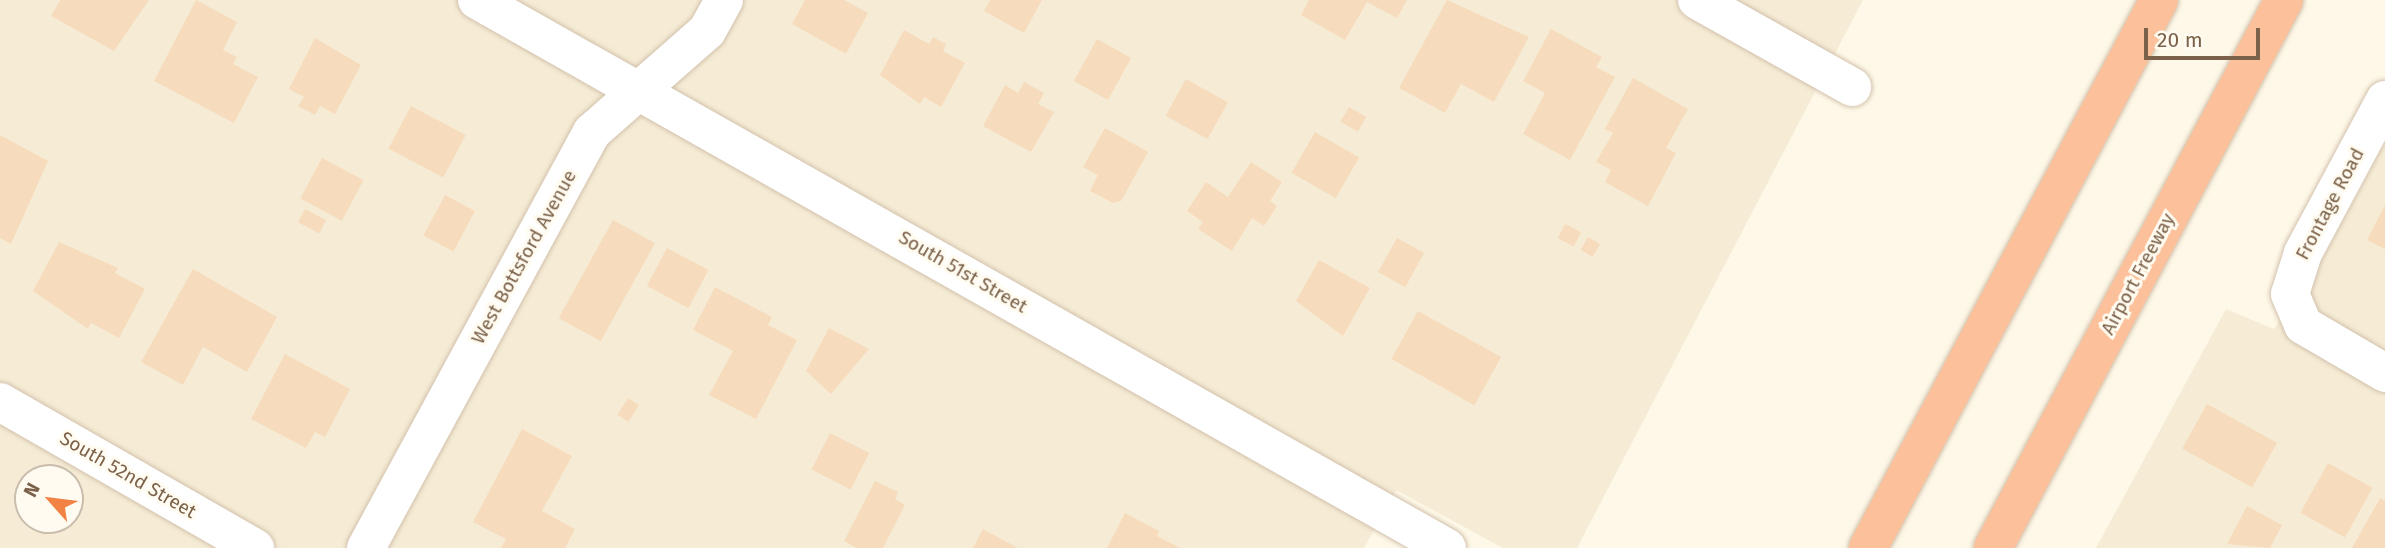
<!DOCTYPE html>
<html>
<head>
<meta charset="utf-8">
<style>
	body { margin:0 }
	#map { position:relative; width:2385px; height:548px; overflow:hidden; background:#fef8e8; font-family:"Fira Sans",sans-serif }
	div>[style] { position:absolute }
	[style*='--x'] { left:calc(var(--x)*1px); top:calc(var(--y)*1px); width:calc(var(--w)*1px); rotate:calc(var(--a)*1deg) }
	.residential>* { inset:0; background:#f6ecd5 }
	.building>* { inset:0; background:#f6dbbd; transform-origin:0 0 }
	.roads { filter:drop-shadow(0 0 2px #d2c1ac) drop-shadow(0 0 2px #d2c1ac) }
	.minor>* { height:38px; margin:-19px; padding:0 19px; transform-origin:19px; border-radius:19px; background:#fff }
	.highway>* { height:38px; margin:-19px; padding:0 19px; transform-origin:19px; border-radius:19px; background:#fcc19a }
	span { translate:-50% -50%; white-space:nowrap; text-align:center; line-height:1.15; -webkit-text-stroke:6px #fffbf0; paint-order:stroke }
	.street-label { font-size:19px; color:#7b6149 }
	.north { position:absolute; left:14px; top:464px; width:70px; height:70px; box-sizing:border-box; background:#fffbf0; border:2px solid #cabdad; border-radius:50%; rotate:298deg; font-size:19px; font-weight:700; line-height:28px; text-align:center; color:#7b6149 }
	.north::after { content:''; display:block; margin:auto; width:24px; height:32px; background:#f18244; clip-path:polygon(50% 0,100% 100%,50% 72%,0 100%) }
	.scale { position:absolute; left:2144px; top:28px; width:116px; height:32px; box-sizing:border-box; border:4px solid #7b6149; border-top:0; padding-left:9px; font-size:21px; line-height:24px; white-space:nowrap; color:#7b6149; -webkit-text-stroke:5px #fffbf0; paint-order:stroke }
</style>
</head>
<body>
<div id="map">
	<div class="residential">
		<i style="clip-path:polygon(evenodd,0 0,1863px 0,1577px 548px,1503px 548px,1396px 490px,1364px 548px,0 548px,0 0,28px 478px,70px 478px,70px 520px,28px 520px,28px 478px)"></i>
		<i style="clip-path:polygon(2385px 143px,2385px 548px,2096px 548px,2226px 309px,2274px 329px,2316px 271px)"></i>
	</div>
	<div class="building">
		<i style="clip-path:polygon(60px 0,149px 0,114px 51px,51px 16px)"></i>
		<i style="clip-path:polygon(196px 0,237px 22px,223px 50px,237px 57px,233px 64px,258px 77px,234px 123px,154px 81px)"></i>
		<i style="clip-path:polygon(805px 0,844px 0,868px 13px,846px 54px,792px 24px)"></i>
		<i style="clip-path:polygon(990px 0,1042px 0,1024px 33px,984px 11px)"></i>
		<i style="clip-path:polygon(1309px 0,1407px 0,1397px 18px,1367px 2px,1345px 40px,1301px 15px)"></i>
		<i style="clip-path:polygon(1447px 0,1529px 37px,1494px 102px,1461px 84px,1445px 113px,1399px 88px)"></i>
		<i style="clip-path:polygon(1551px 29px,1602px 57px,1596px 67px,1615px 77px,1570px 160px,1523px 134px,1545px 93px,1523px 81px)"></i>
		<i style="clip-path:polygon(904px 30px,929px 44px,933px 37px,946px 44px,943px 51px,965px 63px,941px 107px,924px 97px,920px 104px,880px 75px)"></i>
		<i style="clip-path:polygon(315px 38px,361px 65px,335px 114px,320px 106px,315px 115px,298px 106px,304px 97px,289px 89px)"></i>
		<i style="left:1097px;top:39px;width:39px;height:48px;rotate:29deg"></i>
		<i style="clip-path:polygon(1633px 78px,1688px 109px,1666px 148px,1676px 153px,1648px 206px,1605px 182px,1611px 170px,1596px 162px,1613px 133px,1605px 129px)"></i>
		<i style="left:1186px;top:79px;width:48px;height:42px;rotate:29deg"></i>
		<i style="clip-path:polygon(1024px 82px,1044px 93px,1038px 104px,1054px 112px,1031px 152px,983px 126px,1005px 85px,1018px 93px)"></i>
		<i style="left:411px;top:106px;width:62px;height:48px;rotate:28deg"></i>
		<i style="left:1349px;top:107px;width:20px;height:17px;rotate:30deg"></i>
		<i style="clip-path:polygon(1105px 128px,1148px 152px,1121px 201px,1113px 203px,1090px 191px,1098px 175px,1083px 167px)"></i>
		<i style="left:1315px;top:132px;width:51px;height:47px;rotate:30deg"></i>
		<i style="clip-path:polygon(0 135px,48px 161px,11px 244px,0 238px)"></i>
		<i style="left:322px;top:158px;width:47px;height:46px;rotate:28deg"></i>
		<i style="clip-path:polygon(1251px 162px,1282px 182px,1270px 201px,1277px 206px,1264px 226px,1252px 218px,1232px 251px,1198px 229px,1203px 222px,1187px 211px,1206px 182px,1228px 197px)"></i>
		<i style="left:445px;top:195px;width:34px;height:46px;rotate:28deg"></i>
		<i style="clip-path:polygon(2385px 205px,2385px 249px,2367px 240px)"></i>
		<i style="left:305px;top:209px;width:24px;height:15px;rotate:28deg"></i>
		<i style="left:613px;top:220px;width:48px;height:112px;rotate:29deg"></i>
		<i style="left:1565px;top:224px;width:18px;height:16px;rotate:27deg"></i>
		<i style="left:1588px;top:237px;width:14px;height:15px;rotate:30deg"></i>
		<i style="left:1397px;top:238px;width:31px;height:39px;rotate:29deg"></i>
		<i style="clip-path:polygon(59px 242px,118px 268px,115px 273px,145px 289px,119px 338px,91px 323px,88px 329px,33px 291px)"></i>
		<i style="left:667px;top:248px;width:47px;height:43px;rotate:28deg"></i>
		<i style="clip-path:polygon(1319px 260px,1370px 288px,1343px 336px,1296px 301px)"></i>
		<i style="clip-path:polygon(193px 269px,277px 317px,247px 372px,203px 347px,183px 385px,141px 362px)"></i>
		<i style="clip-path:polygon(715px 287px,772px 317px,768px 325px,797px 340px,756px 419px,709px 395px,733px 351px,693px 330px)"></i>
		<i style="left:1418px;top:311px;width:95px;height:55px;rotate:29deg"></i>
		<i style="clip-path:polygon(829px 328px,869px 349px,831px 394px,806px 371px)"></i>
		<i style="clip-path:polygon(285px 354px,350px 389px,325px 437px,315px 432px,306px 448px,251px 419px)"></i>
		<i style="left:628px;top:398px;width:13px;height:20px;rotate:32deg"></i>
		<i style="left:2207px;top:404px;width:80px;height:51px;rotate:29deg"></i>
		<i style="clip-path:polygon(522px 429px,572px 456px,542px 511px,575px 529px,565px 548px,501px 548px,506px 539px,473px 522px)"></i>
		<i style="left:830px;top:433px;width:44px;height:41px;rotate:27deg"></i>
		<i style="left:2328px;top:463px;width:51px;height:57px;rotate:29deg"></i>
		<i style="clip-path:polygon(875px 481px,898px 492px,895px 499px,905px 505px,883px 548px,857px 548px,844px 541px)"></i>
		<i style="clip-path:polygon(2380px 498px,2385px 501px,2385px 548px,2352px 548px)"></i>
		<i style="clip-path:polygon(2247px 506px,2282px 525px,2270px 548px,2227px 544px)"></i>
		<i style="clip-path:polygon(1125px 513px,1159px 531px,1157px 536px,1180px 548px,1107px 548px)"></i>
		<i style="clip-path:polygon(983px 529px,1018px 548px,973px 548px)"></i>
	</div>
	<div class="roads">
		<div class="minor">
			<i style="--x:477;--y:0;--w:1114;--a:29.46"></i>
			<i style="--x:1697;--y:0;--w:178;--a:29.3"></i>
			<i style="--x:2385;--y:100;--w:174;--a:118.2"></i>
			<i style="--x:2303;--y:253;--w:43;--a:107.6"></i>
			<i style="--x:2290;--y:294;--w:34;--a:67"></i>
			<i style="--x:2303;--y:325;--w:95;--a:30.3"></i>
			<i style="--x:0;--y:402;--w:294;--a:29.8"></i>
			<i style="--x:366;--y:548;--w:473;--a:-61.5"></i>
			<i style="--x:592;--y:132;--w:153;--a:-41.3"></i>
			<i style="--x:707;--y:31;--w:35;--a:-61"></i>
		</div>
		<div class="highway">
			<i style="--x:1868;--y:548;--w:620;--a:-62.03"></i>
			<i style="--x:1993;--y:548;--w:620;--a:-62.03"></i>
		</div>
	</div>
	<div class="street-label">
		<span style="left:2330px;top:204px;rotate:-62deg">Frontage Road</span>
		<span style="left:524px;top:257px;rotate:-61deg">West Bottsford Avenue</span>
		<span style="left:963px;top:272px;rotate:30deg">South 51st Street</span>
		<span style="left:2138px;top:274px;rotate:-62deg">Airport Freeway</span>
		<span style="left:128px;top:475px;rotate:30deg">South 52nd Street</span>
	</div>
	<div class="north">N</div>
	<div class="scale">20 m</div>
</div>
</body>
</html>
